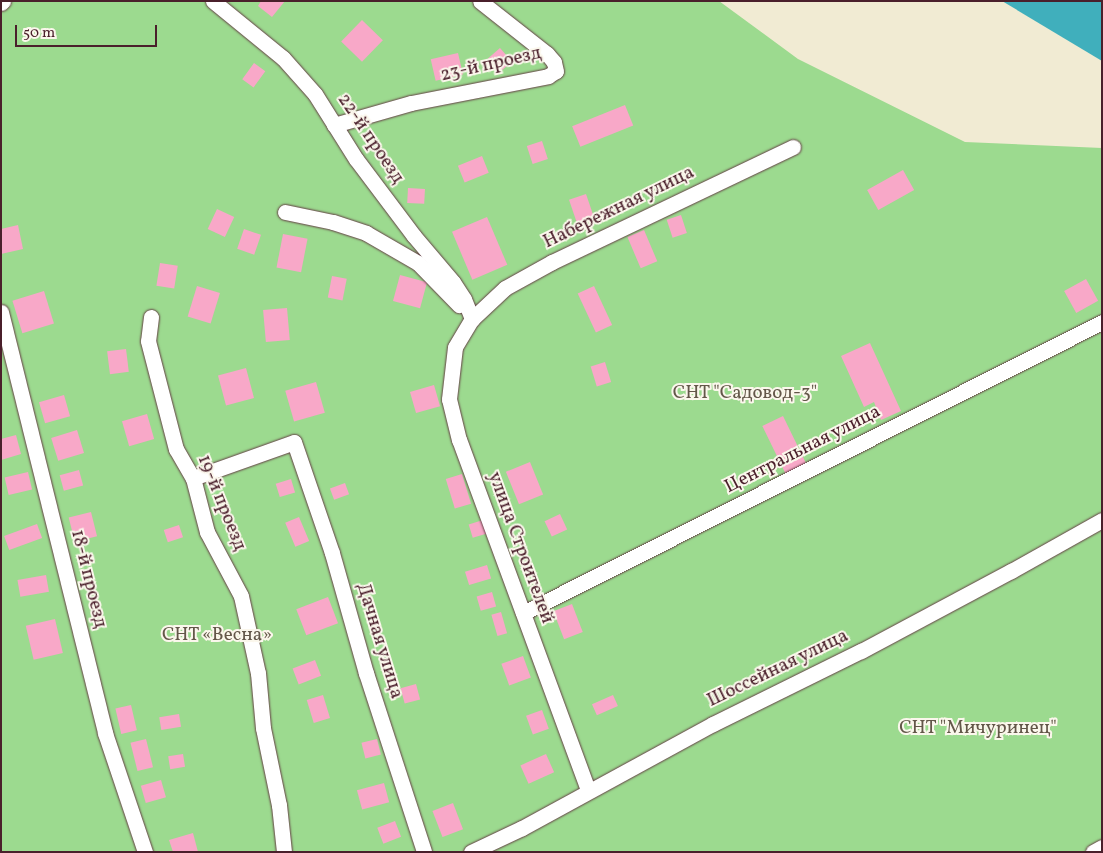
<!DOCTYPE html>
<html>
<head>
<meta charset="utf-8">
<style>
	body { margin:0 }
	#map { position:relative; width:1103px; height:853px; overflow:hidden; background:#f1ebd3; font-family:Vollkorn,serif }
	div>[style] { position:absolute }
	[style*='--x'] { left:calc(var(--x)*1px); top:calc(var(--y)*1px); width:calc(var(--w)*1px); rotate:calc(var(--a)*1deg) }
	.green>* { inset:0; background:#9cda8f }
	.water>* { inset:0; background:#40afbc }
	.building>* { inset:0; background:#f8a8c8; transform-origin:0 0 }
	.roads { filter:drop-shadow(0 0 1px #633e44) drop-shadow(0 0 1px #633e44) }
	.street>* { height:15px; margin:-7.5px; padding:0 7.5px; transform-origin:7.5px; border-radius:7.5px; background:#fff }
	span { translate:-50% -50%; white-space:nowrap; text-align:center; line-height:1.15; -webkit-text-stroke:4px #fbf7ec; paint-order:stroke }
	.street-label { font-size:19px; color:#4a1f2b }
	.park-label { font-size:19px; color:#635749 }
	.frame { position:absolute; inset:0; border:2px solid #4a1f2b; pointer-events:none }
	.scale { position:absolute; left:15px; top:25px; width:142px; height:22px; box-sizing:border-box; border:2px solid #4a1f2b; border-top:0; padding-left:6px; font-size:15px; line-height:18px; white-space:nowrap; color:#4a1f2b; -webkit-text-stroke:4px #fbf7ec; paint-order:stroke }
</style>
</head>
<body>
<div id="map">
	<div class="green">
		<i style="clip-path:polygon(1px 1px,719px 1px,798px 59px,965px 142px,1102px 148px,1102px 852px,1px 852px)"></i>
	</div>
	<div class="water">
		<i style="clip-path:polygon(1002px 1px,1102px 1px,1102px 61px)"></i>
	</div>
	<div class="building">
		<i style="clip-path:polygon(261px 1px,285px 1px,272px 17px,258px 6px)"></i>
		<i style="left:362px;top:20px;width:29px;height:30px;rotate:44deg"></i>
		<i style="left:500px;top:48px;width:18px;height:16px;rotate:49deg"></i>
		<i style="left:458px;top:53px;width:22px;height:28px;rotate:77deg"></i>
		<i style="left:254px;top:63px;width:14px;height:20px;rotate:36deg"></i>
		<i style="left:625px;top:105px;width:22px;height:57px;rotate:68deg"></i>
		<i style="left:542px;top:141px;width:19px;height:16px;rotate:72deg"></i>
		<i style="left:482px;top:156px;width:18px;height:26px;rotate:68deg"></i>
		<i style="left:903px;top:170px;width:23px;height:41px;rotate:61deg"></i>
		<i style="left:408px;top:188px;width:17px;height:15px;rotate:3deg"></i>
		<i style="left:586px;top:194px;width:24px;height:18px;rotate:71deg"></i>
		<i style="left:217px;top:209px;width:19px;height:22px;rotate:25deg"></i>
		<i style="left:681px;top:215px;width:19px;height:15px;rotate:72deg"></i>
		<i style="left:487px;top:217px;width:52px;height:38px;rotate:67deg"></i>
		<i style="clip-path:polygon(18px 225px,23px 249px,1px 254px,1px 229px)"></i>
		<i style="left:244px;top:229px;width:18px;height:21px;rotate:19deg"></i>
		<i style="left:644px;top:230px;width:34px;height:18px;rotate:67deg"></i>
		<i style="left:283px;top:234px;width:25px;height:34px;rotate:11deg"></i>
		<i style="left:160px;top:263px;width:18px;height:23px;rotate:9deg"></i>
		<i style="left:400px;top:275px;width:28px;height:27px;rotate:15deg"></i>
		<i style="left:332px;top:276px;width:15px;height:22px;rotate:11deg"></i>
		<i style="left:1086px;top:279px;width:25px;height:25px;rotate:61deg"></i>
		<i style="left:197px;top:286px;width:24px;height:32px;rotate:17deg"></i>
		<i style="left:594px;top:286px;width:43px;height:18px;rotate:65deg"></i>
		<i style="left:44px;top:291px;width:34px;height:33px;rotate:73deg"></i>
		<i style="left:287px;top:308px;width:32px;height:24px;rotate:85deg"></i>
		<i style="clip-path:polygon(870px 343px,901px 411px,881px 420px,874px 402px,864px 407px,841px 356px)"></i>
		<i style="left:126px;top:349px;width:23px;height:19px;rotate:83deg"></i>
		<i style="left:605px;top:362px;width:21px;height:15px;rotate:73deg"></i>
		<i style="left:246px;top:368px;width:31px;height:29px;rotate:75deg"></i>
		<i style="left:316px;top:382px;width:32px;height:32px;rotate:74deg"></i>
		<i style="left:434px;top:385px;width:22px;height:25px;rotate:74deg"></i>
		<i style="left:64px;top:395px;width:22px;height:26px;rotate:74deg"></i>
		<i style="left:147px;top:414px;width:26px;height:26px;rotate:74deg"></i>
		<i style="left:783px;top:416px;width:55px;height:23px;rotate:64deg"></i>
		<i style="left:77px;top:430px;width:24px;height:27px;rotate:73deg"></i>
		<i style="clip-path:polygon(16px 435px,21px 454px,1px 460px,1px 439px)"></i>
		<i style="left:530px;top:462px;width:35px;height:26px;rotate:68deg"></i>
		<i style="left:79px;top:470px;width:16px;height:20px;rotate:75deg"></i>
		<i style="left:28px;top:472px;width:18px;height:24px;rotate:77deg"></i>
		<i style="left:462px;top:474px;width:31px;height:17px;rotate:73deg"></i>
		<i style="left:291px;top:479px;width:14px;height:16px;rotate:73deg"></i>
		<i style="left:345px;top:483px;width:12px;height:16px;rotate:70deg"></i>
		<i style="left:91px;top:512px;width:25px;height:23px;rotate:76deg"></i>
		<i style="left:560px;top:514px;width:17px;height:17px;rotate:65deg"></i>
		<i style="left:299px;top:517px;width:26px;height:15px;rotate:67deg"></i>
		<i style="left:483px;top:520px;width:14px;height:15px;rotate:73deg"></i>
		<i style="left:37px;top:524px;width:15px;height:35px;rotate:70deg"></i>
		<i style="left:179px;top:525px;width:13px;height:16px;rotate:72deg"></i>
		<i style="left:487px;top:565px;width:14px;height:23px;rotate:73deg"></i>
		<i style="left:46px;top:575px;width:17px;height:29px;rotate:80deg"></i>
		<i style="left:492px;top:592px;width:15px;height:16px;rotate:74deg"></i>
		<i style="left:328px;top:597px;width:28px;height:34px;rotate:69deg"></i>
		<i style="left:572px;top:604px;width:30px;height:20px;rotate:69deg"></i>
		<i style="left:501px;top:612px;width:22px;height:10px;rotate:74deg"></i>
		<i style="left:55px;top:619px;width:35px;height:30px;rotate:77deg"></i>
		<i style="left:523px;top:656px;width:23px;height:23px;rotate:70deg"></i>
		<i style="left:315px;top:660px;width:17px;height:24px;rotate:69deg"></i>
		<i style="left:416px;top:684px;width:16px;height:16px;rotate:75deg"></i>
		<i style="left:323px;top:695px;width:24px;height:17px;rotate:73deg"></i>
		<i style="left:613px;top:695px;width:12px;height:23px;rotate:66deg"></i>
		<i style="left:131px;top:705px;width:26px;height:16px;rotate:77deg"></i>
		<i style="left:542px;top:710px;width:20px;height:17px;rotate:70deg"></i>
		<i style="left:179px;top:714px;width:13px;height:20px;rotate:81deg"></i>
		<i style="left:146px;top:739px;width:29px;height:16px;rotate:76deg"></i>
		<i style="left:377px;top:739px;width:16px;height:16px;rotate:76deg"></i>
		<i style="left:183px;top:754px;width:13px;height:15px;rotate:81deg"></i>
		<i style="left:546px;top:754px;width:20px;height:28px;rotate:66deg"></i>
		<i style="left:161px;top:780px;width:18px;height:21px;rotate:74deg"></i>
		<i style="left:384px;top:783px;width:20px;height:28px;rotate:75deg"></i>
		<i style="left:453px;top:803px;width:28px;height:22px;rotate:69deg"></i>
		<i style="left:395px;top:821px;width:17px;height:19px;rotate:69deg"></i>
		<i style="clip-path:polygon(193px 833px,198px 852px,173px 852px,169px 840px)"></i>
	</div>
	<div class="roads">
		<div class="street">
			<i style="--x:213;--y:1;--w:90;--a:39.2"></i>
			<i style="--x:283;--y:58;--w:48;--a:48.4"></i>
			<i style="--x:315;--y:94;--w:77;--a:57.8"></i>
			<i style="--x:356;--y:159;--w:96;--a:53"></i>
			<i style="--x:414;--y:236;--w:60;--a:49.7"></i>
			<i style="--x:453;--y:282;--w:20;--a:57"></i>
			<i style="--x:464;--y:299;--w:22;--a:68"></i>
			<i style="--x:1;--y:3;--w:3;--a:-45"></i>
			<i style="--x:334;--y:125;--w:80;--a:-15.9"></i>
			<i style="--x:411;--y:103;--w:140;--a:-11.1"></i>
			<i style="--x:548;--y:76;--w:9;--a:-32"></i>
			<i style="--x:556;--y:71;--w:9;--a:-103"></i>
			<i style="--x:554;--y:62;--w:11;--a:-131"></i>
			<i style="--x:547;--y:54;--w:85;--a:-141.7"></i>
			<i style="--x:285;--y:212;--w:49;--a:11.8"></i>
			<i style="--x:333;--y:222;--w:35;--a:18"></i>
			<i style="--x:366;--y:233;--w:60;--a:30"></i>
			<i style="--x:418;--y:263;--w:59;--a:45.7"></i>
			<i style="--x:1;--y:312;--w:434;--a:76.1"></i>
			<i style="--x:105;--y:733;--w:126;--a:71.4"></i>
			<i style="--x:151;--y:317;--w:24;--a:97"></i>
			<i style="--x:148;--y:341;--w:112;--a:75.5"></i>
			<i style="--x:176;--y:449;--w:34;--a:60"></i>
			<i style="--x:193;--y:478;--w:56;--a:75.5"></i>
			<i style="--x:207;--y:532;--w:72;--a:62"></i>
			<i style="--x:241;--y:596;--w:79;--a:77.6"></i>
			<i style="--x:258;--y:673;--w:55;--a:84.8"></i>
			<i style="--x:263;--y:728;--w:79;--a:78.3"></i>
			<i style="--x:279;--y:805;--w:47;--a:83.9"></i>
			<i style="--x:193;--y:478;--w:107;--a:-19.6"></i>
			<i style="--x:294;--y:442;--w:117;--a:71.1"></i>
			<i style="--x:332;--y:553;--w:125;--a:74.2"></i>
			<i style="--x:366;--y:673;--w:188;--a:72"></i>
			<i style="--x:523;--y:613;--w:648;--a:-26.68"></i>
			<i style="--x:588;--y:790;--w:373;--a:-110.2"></i>
			<i style="--x:459;--y:440;--w:42;--a:-103.7"></i>
			<i style="--x:449;--y:399;--w:52;--a:-83.4"></i>
			<i style="--x:455;--y:347;--w:33;--a:-59"></i>
			<i style="--x:472;--y:319;--w:45;--a:-43.2"></i>
			<i style="--x:505;--y:288;--w:54;--a:-29"></i>
			<i style="--x:552;--y:262;--w:267;--a:-25.5"></i>
			<i style="--x:471;--y:852;--w:56;--a:-25.2"></i>
			<i style="--x:522;--y:828;--w:217;--a:-28.6"></i>
			<i style="--x:713;--y:724;--w:165;--a:-26.3"></i>
			<i style="--x:861;--y:651;--w:170;--a:-28.1"></i>
			<i style="--x:1011;--y:571;--w:104;--a:-29.3"></i>
			<i style="--x:1093;--y:852;--w:10;--a:-29"></i>
		</div>
	</div>
	<div class="street-label">
		<span style="left:491px;top:65px;rotate:-13deg">23-й проезд</span>
		<span style="left:370px;top:139px;rotate:56deg">22-й проезд</span>
		<span style="left:619px;top:208px;rotate:-26deg">Набережная улица</span>
		<span style="left:803px;top:450px;rotate:-27deg">Центральная улица</span>
		<span style="left:221px;top:503px;rotate:68deg">19-й проезд</span>
		<span style="left:520px;top:548px;rotate:70deg">улица Строителей</span>
		<span style="left:88px;top:579px;rotate:76deg">18-й проезд</span>
		<span style="left:379px;top:641px;rotate:73deg">Дачная улица</span>
		<span style="left:778px;top:669px;rotate:-26deg">Шоссейная улица</span>
	</div>
	<div class="park-label">
		<span style="left:745px;top:394px">СНТ "Садовод-3"</span>
		<span style="left:217px;top:636px">СНТ «Весна»</span>
		<span style="left:978px;top:729px">СНТ "Мичуринец"</span>
	</div>
	<div class="frame"></div>
	<div class="scale">50 m</div>
</div>
</body>
</html>
